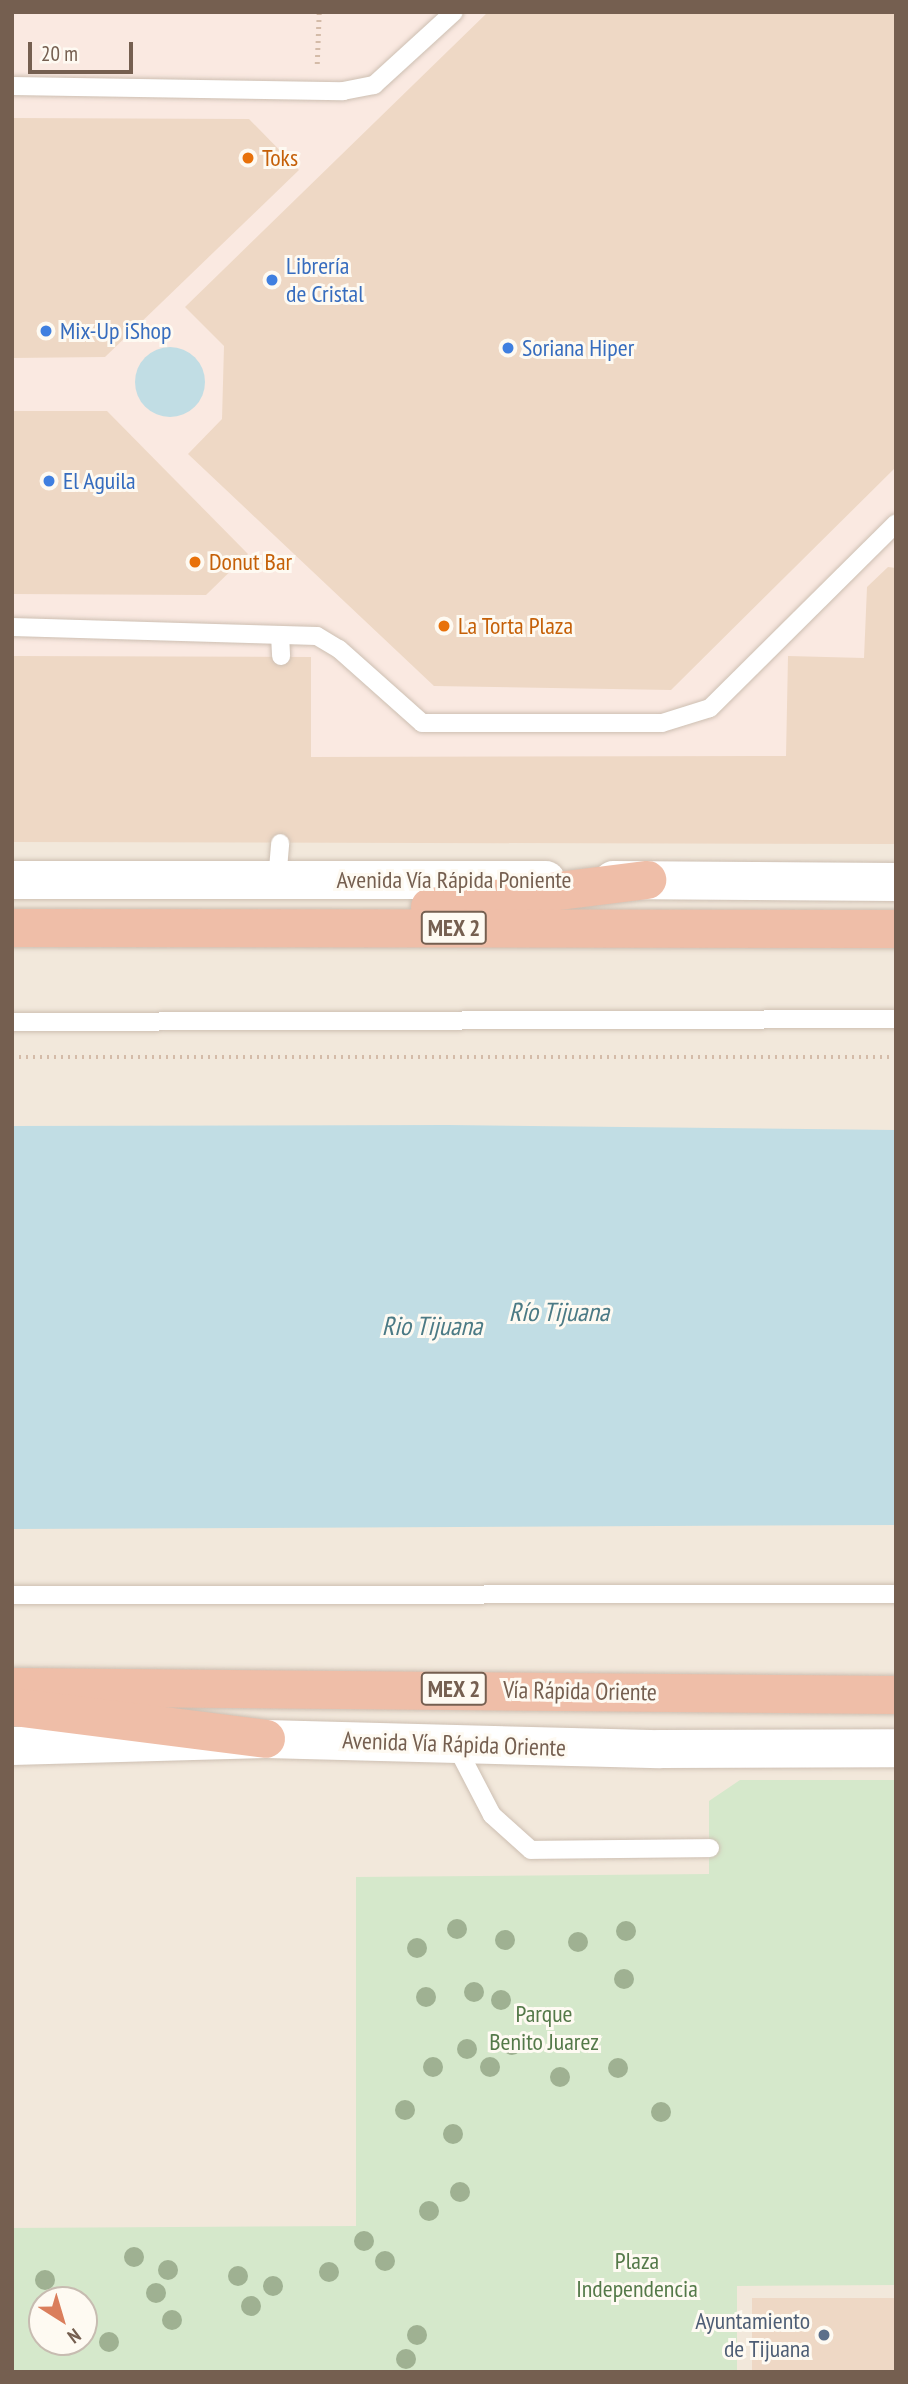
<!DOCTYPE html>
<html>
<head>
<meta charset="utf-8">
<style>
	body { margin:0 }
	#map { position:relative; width:908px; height:2384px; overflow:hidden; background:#fbf6ec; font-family:"PT Sans Narrow",sans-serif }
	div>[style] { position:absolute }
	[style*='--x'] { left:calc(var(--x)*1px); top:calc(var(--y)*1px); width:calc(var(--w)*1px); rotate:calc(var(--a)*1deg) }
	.residential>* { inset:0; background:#f2e8db }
	.commercial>* { inset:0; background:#fae9e1; transform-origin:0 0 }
	.green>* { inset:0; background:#d5e8cb }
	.water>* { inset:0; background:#c1dde4 }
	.round { border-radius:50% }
	.building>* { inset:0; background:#eed8c5; transform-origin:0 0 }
	.path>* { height:4.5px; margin-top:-2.25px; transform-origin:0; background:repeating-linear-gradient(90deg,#d4bba8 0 2px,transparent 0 7px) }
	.roads { filter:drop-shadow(0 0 2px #cdbfb2) drop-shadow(0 0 2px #cdbfb2) }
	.lane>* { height:18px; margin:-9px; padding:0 9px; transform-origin:9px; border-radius:9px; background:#fff }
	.secondary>* { height:38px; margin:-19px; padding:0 19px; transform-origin:19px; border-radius:19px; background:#fff }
	.highway>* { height:38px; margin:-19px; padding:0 19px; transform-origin:19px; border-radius:19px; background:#efbea8 }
	.trees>* { width:20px; height:20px; margin:-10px; border-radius:50%; background:#9fb192 }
	.dots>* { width:19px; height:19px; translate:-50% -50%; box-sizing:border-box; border:4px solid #fefaf2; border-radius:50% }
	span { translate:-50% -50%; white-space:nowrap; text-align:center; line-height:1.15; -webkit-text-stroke:6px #fefaf2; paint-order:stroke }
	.shield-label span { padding:2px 5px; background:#fefaf2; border:2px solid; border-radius:5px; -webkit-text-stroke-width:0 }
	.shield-label { font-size:23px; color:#755f50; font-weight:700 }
	.food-label { font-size:24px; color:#c56008 }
	.left { translate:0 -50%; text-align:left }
	.shop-label { font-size:24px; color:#366cbe }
	.street-label { font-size:24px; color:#755f50 }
	.park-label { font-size:24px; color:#547949 }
	.service-label { font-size:24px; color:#4e5e75 }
	.right { translate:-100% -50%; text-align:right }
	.water-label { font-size:26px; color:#4b7a85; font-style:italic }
	.frame { position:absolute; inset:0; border:14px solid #755f50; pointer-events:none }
	.north { position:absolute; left:28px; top:2286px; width:70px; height:70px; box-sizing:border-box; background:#fefaf2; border:2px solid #c7bcb1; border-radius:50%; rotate:143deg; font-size:19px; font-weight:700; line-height:28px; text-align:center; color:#755f50 }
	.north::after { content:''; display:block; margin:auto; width:24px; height:32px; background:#da7e5c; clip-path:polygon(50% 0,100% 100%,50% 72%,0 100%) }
	.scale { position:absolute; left:28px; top:42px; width:105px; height:32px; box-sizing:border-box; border:4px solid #755f50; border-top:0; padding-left:9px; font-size:21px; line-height:24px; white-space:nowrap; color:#755f50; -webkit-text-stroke:5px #fefaf2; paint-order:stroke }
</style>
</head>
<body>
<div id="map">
	<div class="residential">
		<i style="clip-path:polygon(evenodd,12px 12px,896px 12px,896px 2372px,12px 2372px,12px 12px,42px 2300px,84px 2300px,84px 2342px,42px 2342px,42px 2300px)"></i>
	</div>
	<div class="commercial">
		<i style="left:12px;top:12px;width:884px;height:830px"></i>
	</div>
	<div class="green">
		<i style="clip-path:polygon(evenodd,740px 1780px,896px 1780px,896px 2285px,737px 2286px,737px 2372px,12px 2372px,12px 2228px,356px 2226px,356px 1877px,709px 1874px,709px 1801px,740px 1780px,42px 2300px,84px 2300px,84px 2342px,42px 2342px,42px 2300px)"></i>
	</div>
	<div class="water">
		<i class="round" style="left:135px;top:347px;width:70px;height:70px"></i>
		<i style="clip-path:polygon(448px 1125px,896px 1130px,896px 1525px,12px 1529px,12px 1126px)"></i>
	</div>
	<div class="building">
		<i style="clip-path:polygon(488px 12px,896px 12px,896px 467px,671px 690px,434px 686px,188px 454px,222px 419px,224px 346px,185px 307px)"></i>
		<i style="clip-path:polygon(12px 118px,249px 119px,299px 170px,105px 357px,12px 358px)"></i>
		<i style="clip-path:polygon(12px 411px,107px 411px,248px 554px,206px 595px,12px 594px)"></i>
		<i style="clip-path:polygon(888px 567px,896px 568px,896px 844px,12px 842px,12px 656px,311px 657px,311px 757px,786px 756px,788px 656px,864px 658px,867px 587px)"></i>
		<i style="left:752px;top:2298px;width:144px;height:74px"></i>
	</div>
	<div class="path">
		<i style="--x:317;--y:64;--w:52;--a:-87.8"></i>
		<i style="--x:12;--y:1057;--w:884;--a:0"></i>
	</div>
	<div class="roads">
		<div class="lane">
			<i style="--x:12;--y:86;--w:331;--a:0.9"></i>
			<i style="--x:343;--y:91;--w:32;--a:-11"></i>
			<i style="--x:374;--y:85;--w:108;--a:-42.4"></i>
			<i style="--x:12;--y:627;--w:305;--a:1.7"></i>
			<i style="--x:317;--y:636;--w:26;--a:31"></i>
			<i style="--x:339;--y:649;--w:111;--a:41.7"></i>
			<i style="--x:422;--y:723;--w:240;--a:0"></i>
			<i style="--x:662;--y:723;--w:50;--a:-17.4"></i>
			<i style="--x:710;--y:708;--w:262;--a:-44.8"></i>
			<i style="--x:280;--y:635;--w:21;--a:87"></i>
			<i style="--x:277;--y:880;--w:37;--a:-85"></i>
			<i style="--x:12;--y:1022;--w:884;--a:-0.19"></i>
			<i style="--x:12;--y:1595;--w:884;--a:-0.06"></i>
			<i style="--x:454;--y:1742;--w:82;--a:62.5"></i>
			<i style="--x:492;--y:1815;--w:52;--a:41.9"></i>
			<i style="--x:531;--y:1850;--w:179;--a:-0.6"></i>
		</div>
		<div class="secondary">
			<i style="--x:12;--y:880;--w:534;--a:0"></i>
			<i style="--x:613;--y:880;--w:283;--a:0.4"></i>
			<i style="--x:12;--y:1746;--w:254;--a:-1.6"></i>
			<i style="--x:266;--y:1739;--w:394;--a:1.5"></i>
			<i style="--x:660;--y:1749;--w:236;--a:-0.2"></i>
		</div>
		<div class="highway">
			<i style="--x:430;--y:907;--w:219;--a:-7.1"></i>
			<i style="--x:12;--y:928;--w:884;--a:0.06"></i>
			<i style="--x:12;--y:1687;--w:884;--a:0.52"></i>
			<i style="--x:14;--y:1707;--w:254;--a:7.2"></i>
		</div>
	</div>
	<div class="trees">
		<i style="left:457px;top:1929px"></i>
		<i style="left:626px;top:1931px"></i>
		<i style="left:505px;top:1940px"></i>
		<i style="left:578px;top:1942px"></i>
		<i style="left:417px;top:1948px"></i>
		<i style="left:624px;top:1979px"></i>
		<i style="left:474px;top:1992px"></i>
		<i style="left:426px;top:1997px"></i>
		<i style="left:501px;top:2000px"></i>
		<i style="left:512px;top:2045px"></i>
		<i style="left:467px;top:2049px"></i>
		<i style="left:433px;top:2067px"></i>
		<i style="left:490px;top:2067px"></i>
		<i style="left:618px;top:2068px"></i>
		<i style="left:560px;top:2077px"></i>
		<i style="left:405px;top:2110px"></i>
		<i style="left:661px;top:2112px"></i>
		<i style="left:453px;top:2134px"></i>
		<i style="left:460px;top:2192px"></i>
		<i style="left:429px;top:2211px"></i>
		<i style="left:364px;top:2241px"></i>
		<i style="left:134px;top:2257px"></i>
		<i style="left:385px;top:2261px"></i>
		<i style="left:168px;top:2270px"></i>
		<i style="left:329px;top:2272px"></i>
		<i style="left:238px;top:2276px"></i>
		<i style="left:45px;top:2280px"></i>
		<i style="left:273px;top:2286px"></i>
		<i style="left:156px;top:2293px"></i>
		<i style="left:251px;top:2306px"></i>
		<i style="left:172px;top:2320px"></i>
		<i style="left:417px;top:2335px"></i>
		<i style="left:109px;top:2342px"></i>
		<i style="left:406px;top:2359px"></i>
	</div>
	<div class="dots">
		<i style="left:248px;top:158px;background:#e8710a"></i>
		<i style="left:272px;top:280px;background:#3f7fe0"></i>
		<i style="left:46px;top:331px;background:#3f7fe0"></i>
		<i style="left:508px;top:348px;background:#3f7fe0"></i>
		<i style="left:49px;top:481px;background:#3f7fe0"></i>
		<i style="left:195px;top:562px;background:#e8710a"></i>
		<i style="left:444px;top:626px;background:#e8710a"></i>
		<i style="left:824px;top:2335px;background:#5c6f8a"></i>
	</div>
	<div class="shield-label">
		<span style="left:454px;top:928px">MEX 2</span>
		<span style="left:454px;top:1689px">MEX 2</span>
	</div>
	<div class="food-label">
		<span class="left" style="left:262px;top:158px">Toks</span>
		<span class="left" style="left:209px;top:562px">Donut Bar</span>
		<span class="left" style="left:458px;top:626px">La Torta Plaza</span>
	</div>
	<div class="shop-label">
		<span class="left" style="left:286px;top:280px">Librería<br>de Cristal</span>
		<span class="left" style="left:60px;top:331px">Mix-Up iShop</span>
		<span class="left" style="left:522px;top:348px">Soriana Hiper</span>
		<span class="left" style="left:63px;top:481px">El Aguila</span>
	</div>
	<div class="street-label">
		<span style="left:454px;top:880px">Avenida Vía Rápida Poniente</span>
		<span style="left:580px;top:1691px;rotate:1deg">Vía Rápida Oriente</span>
		<span style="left:454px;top:1744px;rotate:2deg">Avenida Vía Rápida Oriente</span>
	</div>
	<div class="park-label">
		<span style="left:544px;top:2028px">Parque<br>Benito Juarez</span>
		<span style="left:637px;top:2275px">Plaza<br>Independencia</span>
	</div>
	<div class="service-label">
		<span class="right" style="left:810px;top:2335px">Ayuntamiento<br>de Tijuana</span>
	</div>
	<div class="water-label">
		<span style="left:559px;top:1312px">Río Tijuana</span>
		<span style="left:432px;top:1326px">Rio Tijuana</span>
	</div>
	<div class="frame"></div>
	<div class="north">N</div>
	<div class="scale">20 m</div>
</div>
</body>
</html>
